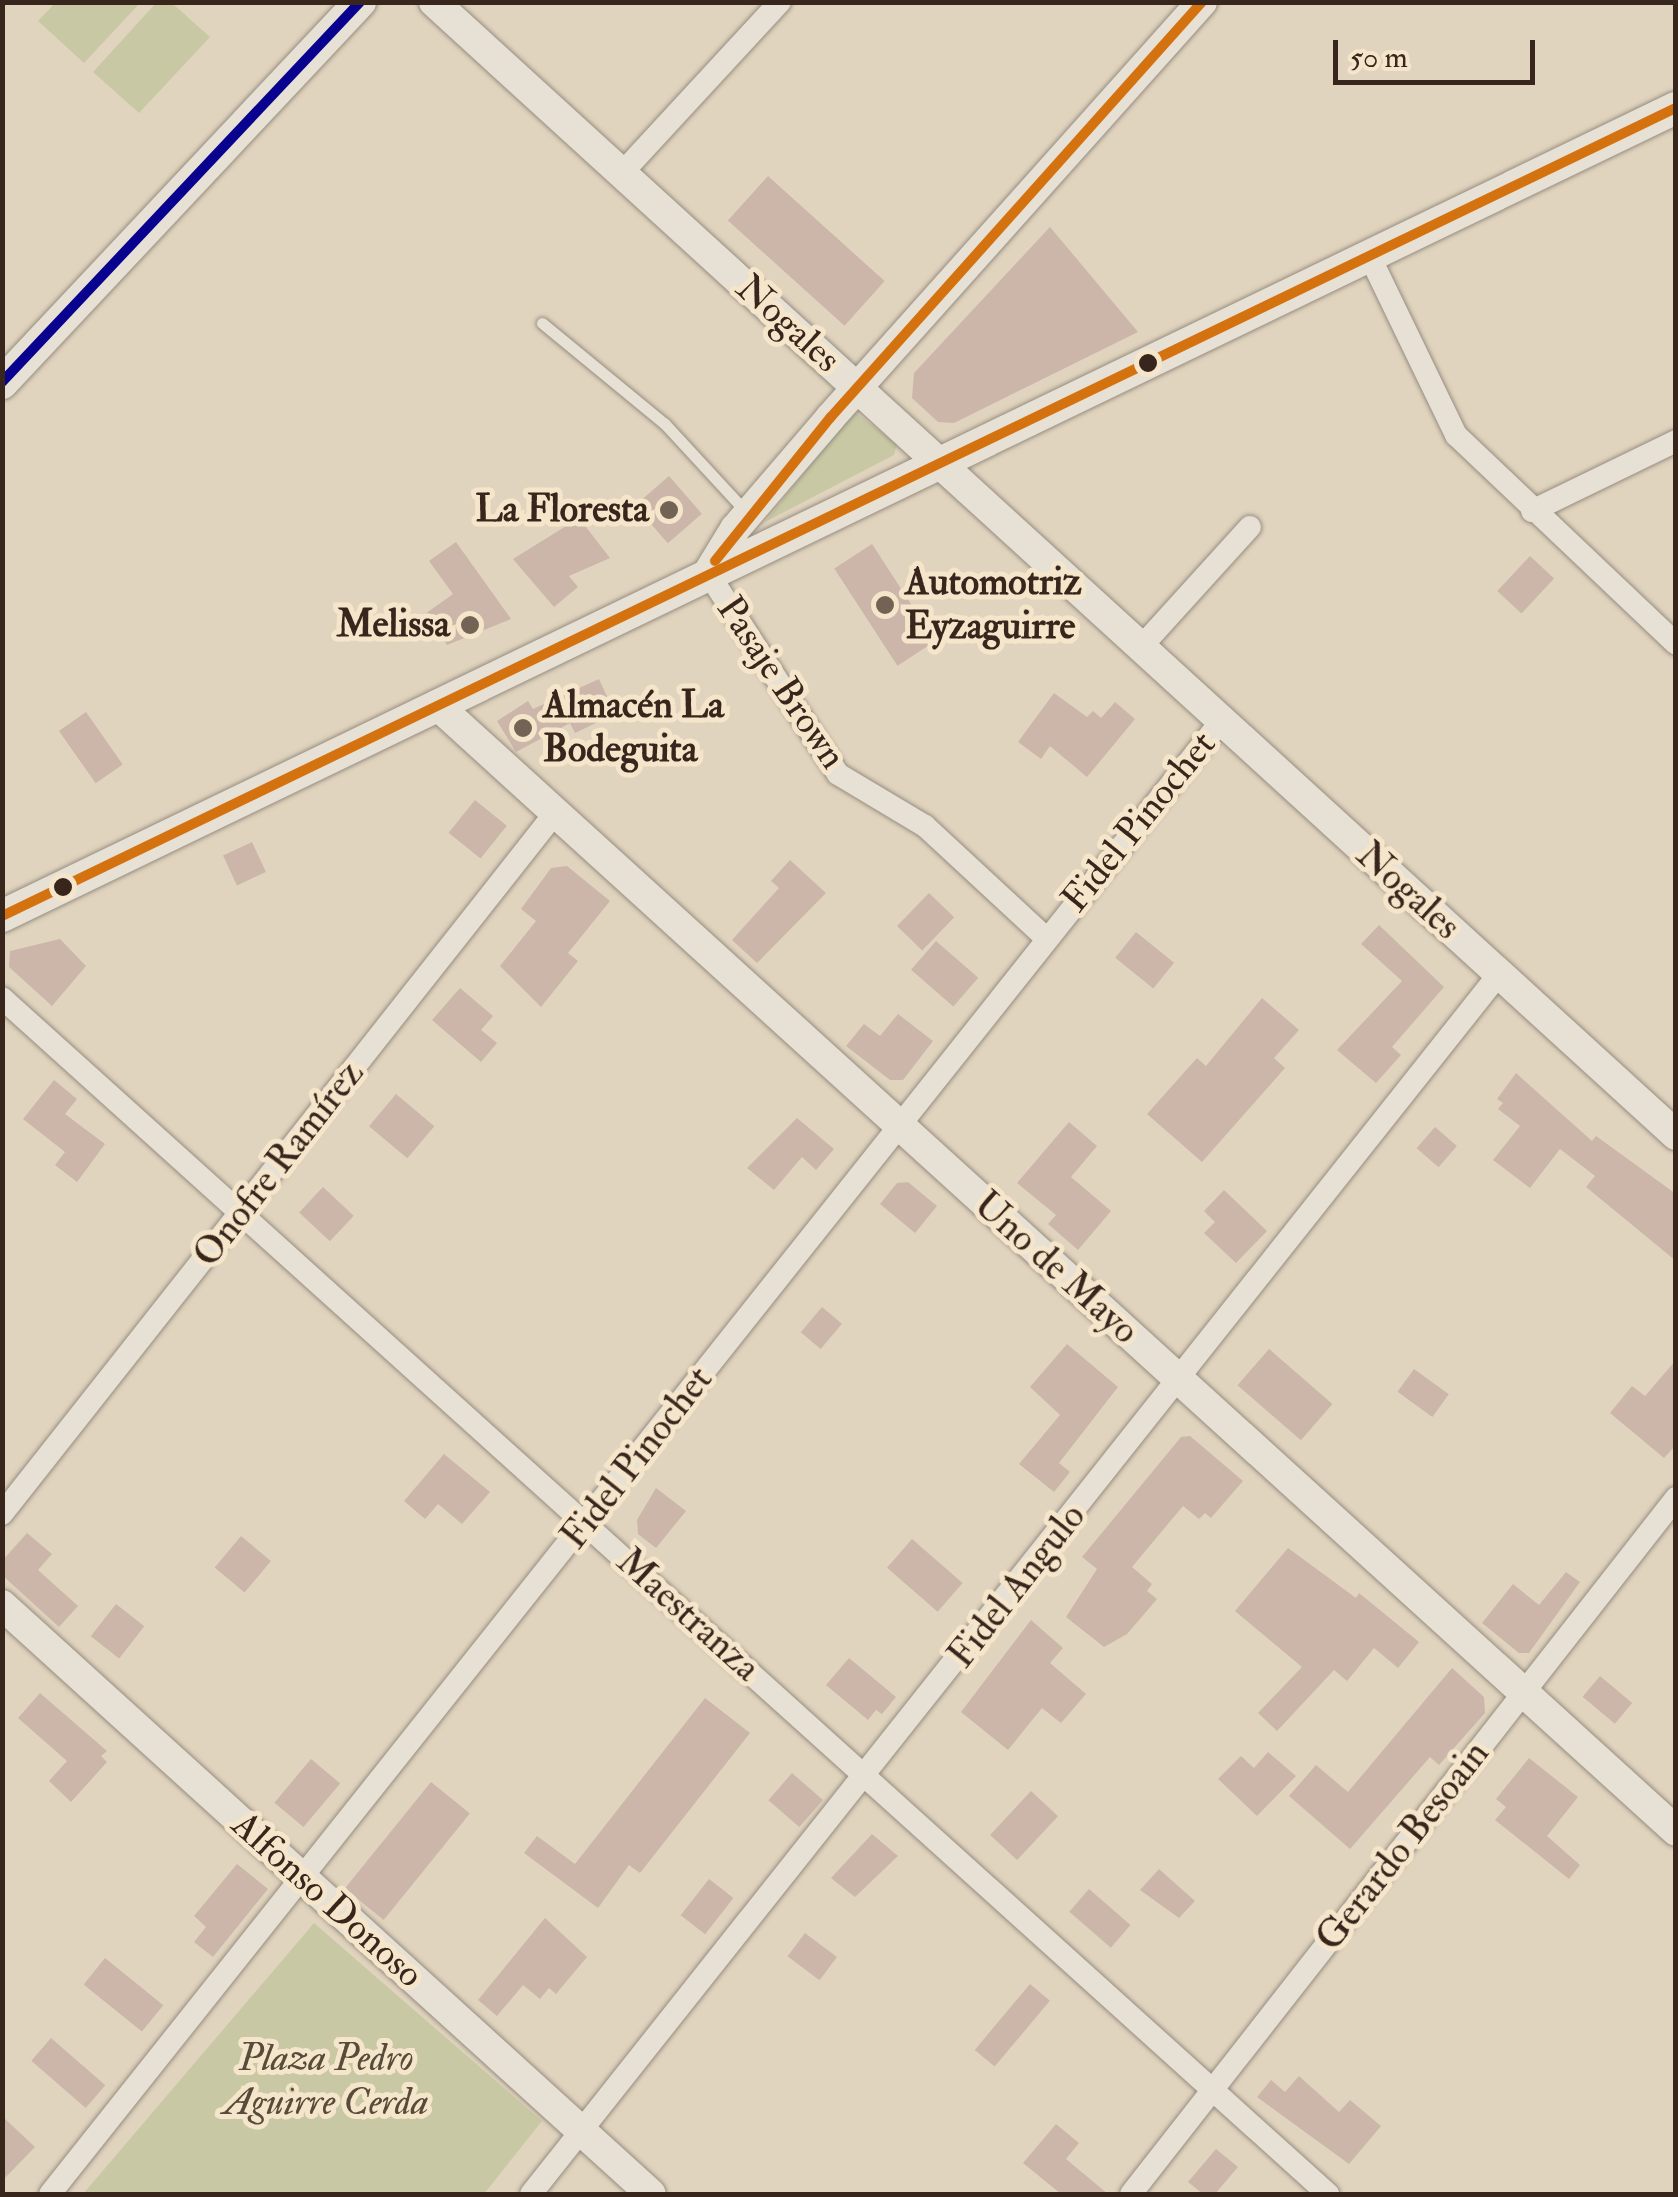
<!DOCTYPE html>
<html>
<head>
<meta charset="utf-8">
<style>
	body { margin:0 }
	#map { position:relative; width:1678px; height:2197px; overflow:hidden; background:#e1d4be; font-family:"IM FELL Double Pica",serif }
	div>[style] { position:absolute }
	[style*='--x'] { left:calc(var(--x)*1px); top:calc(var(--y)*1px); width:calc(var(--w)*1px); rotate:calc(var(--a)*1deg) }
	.green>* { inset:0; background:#c8c9a4 }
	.building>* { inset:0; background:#cbb6a9; transform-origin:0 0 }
	.roads { filter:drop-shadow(0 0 2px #978d80) drop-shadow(0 0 2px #978d80) }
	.service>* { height:11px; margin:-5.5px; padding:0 5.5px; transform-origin:5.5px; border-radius:5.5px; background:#e6e0d5 }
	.minor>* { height:22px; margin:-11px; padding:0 11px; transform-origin:11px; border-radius:11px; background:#e6e0d5 }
	.tertiary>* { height:30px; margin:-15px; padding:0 15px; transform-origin:15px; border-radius:15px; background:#e6e0d5 }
	.secondary>* { height:32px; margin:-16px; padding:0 16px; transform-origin:16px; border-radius:16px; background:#e6e0d5 }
	.bus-1>* { height:10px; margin:-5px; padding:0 5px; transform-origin:5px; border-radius:5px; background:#d57210 }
	.bus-2>* { height:10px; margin:-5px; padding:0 5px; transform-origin:5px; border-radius:5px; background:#09028f }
	.dots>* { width:28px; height:28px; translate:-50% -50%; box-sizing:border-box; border:5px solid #f5e6cb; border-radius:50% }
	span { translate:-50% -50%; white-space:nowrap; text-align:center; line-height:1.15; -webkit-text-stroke:10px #f5e6cb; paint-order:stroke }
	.street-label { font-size:38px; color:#38261d }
	.poi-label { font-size:38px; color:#38261d; font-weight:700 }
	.right { translate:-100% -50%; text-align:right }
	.left { translate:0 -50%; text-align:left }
	.park-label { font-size:38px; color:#574c3a; font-style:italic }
	.frame { position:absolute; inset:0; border:5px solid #38261d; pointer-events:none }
	.scale { position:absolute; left:1333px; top:40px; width:202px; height:45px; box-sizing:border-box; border:5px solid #38261d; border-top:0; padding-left:12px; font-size:30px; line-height:35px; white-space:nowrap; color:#38261d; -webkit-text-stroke:8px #f5e6cb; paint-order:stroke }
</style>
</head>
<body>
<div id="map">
	<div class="green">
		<i style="clip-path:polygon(55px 3px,55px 2px,140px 3px,84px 63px,38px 21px)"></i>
		<i style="clip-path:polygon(156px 3px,172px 3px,210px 37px,139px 113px,93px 72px)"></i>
		<i style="clip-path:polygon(853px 411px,897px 444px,894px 455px,765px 522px)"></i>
		<i style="clip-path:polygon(314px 1923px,542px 2121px,484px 2194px,83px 2194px)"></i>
	</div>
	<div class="building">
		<i style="left:768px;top:176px;width:157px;height:60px;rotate:42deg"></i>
		<i style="clip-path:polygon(1050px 227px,1138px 332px,954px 423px,938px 422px,912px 398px,914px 373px)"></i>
		<i style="left:669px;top:476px;width:50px;height:45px;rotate:49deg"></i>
		<i style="clip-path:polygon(579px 518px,610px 558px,569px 576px,578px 587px,554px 607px,513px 559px)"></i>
		<i style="clip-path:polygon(456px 542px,511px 619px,447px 645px,425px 614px,453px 594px,429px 561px)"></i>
		<i style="left:872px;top:544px;width:116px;height:45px;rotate:57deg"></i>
		<i style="left:1530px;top:556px;width:33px;height:48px;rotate:43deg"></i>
		<i style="clip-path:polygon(599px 679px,615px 714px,575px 733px,570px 723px,516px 752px,497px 721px,528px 701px,533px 709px)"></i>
		<i style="clip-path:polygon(1054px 693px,1087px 717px,1093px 711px,1101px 718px,1115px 702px,1135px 719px,1087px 777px,1050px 746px,1041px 759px,1018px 742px)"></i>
		<i style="left:86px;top:712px;width:64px;height:33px;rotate:55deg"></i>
		<i style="left:475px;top:800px;width:41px;height:42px;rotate:39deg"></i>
		<i style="left:252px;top:842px;width:33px;height:32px;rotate:65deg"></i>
		<i style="clip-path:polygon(790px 860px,826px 893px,757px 963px,732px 940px,779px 888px,771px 881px)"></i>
		<i style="clip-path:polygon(567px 866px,610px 901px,568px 953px,578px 961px,541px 1007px,500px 966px,536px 921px,521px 909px,551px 868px)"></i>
		<i style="left:929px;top:893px;width:35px;height:46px;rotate:44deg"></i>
		<i style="clip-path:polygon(1379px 925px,1444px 987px,1392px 1047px,1401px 1055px,1376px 1083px,1337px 1050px,1402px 981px,1361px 944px)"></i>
		<i style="left:1136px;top:932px;width:49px;height:33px;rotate:39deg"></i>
		<i style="clip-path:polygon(60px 939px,86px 966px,52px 1006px,9px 967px,10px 951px)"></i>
		<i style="left:936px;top:941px;width:56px;height:38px;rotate:41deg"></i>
		<i style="clip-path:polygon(460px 988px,493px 1016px,481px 1030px,497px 1043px,481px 1062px,432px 1020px)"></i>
		<i style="clip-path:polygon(1262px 998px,1299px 1030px,1274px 1058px,1285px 1068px,1202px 1162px,1147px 1114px,1197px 1058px,1206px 1066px)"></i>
		<i style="clip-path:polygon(898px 1014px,933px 1041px,903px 1080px,890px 1080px,846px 1046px,864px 1024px,880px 1036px)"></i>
		<i style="clip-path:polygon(1516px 1073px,1592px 1141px,1596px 1136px,1676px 1194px,1676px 1261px,1586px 1187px,1595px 1176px,1560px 1149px,1530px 1188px,1493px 1160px,1520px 1126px,1498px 1109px,1503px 1103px,1497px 1099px)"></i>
		<i style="clip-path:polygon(54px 1080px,77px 1099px,65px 1114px,105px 1144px,77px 1182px,55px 1165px,65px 1152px,23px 1119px)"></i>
		<i style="left:396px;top:1094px;width:50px;height:42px;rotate:40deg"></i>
		<i style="clip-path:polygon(797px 1118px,834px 1149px,816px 1170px,802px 1157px,774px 1190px,747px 1168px)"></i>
		<i style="clip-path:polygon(1069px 1122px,1097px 1146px,1071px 1177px,1111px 1211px,1078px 1250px,1048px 1224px,1056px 1215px,1017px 1183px)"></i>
		<i style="left:1435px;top:1127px;width:29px;height:28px;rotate:41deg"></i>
		<i style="clip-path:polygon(908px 1182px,937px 1206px,915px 1233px,880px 1204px,897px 1183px)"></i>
		<i style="left:323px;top:1187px;width:42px;height:35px;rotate:43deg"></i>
		<i style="clip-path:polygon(1224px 1190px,1267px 1231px,1236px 1263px,1204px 1233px,1215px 1222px,1204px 1211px)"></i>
		<i style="left:822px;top:1307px;width:26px;height:33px;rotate:40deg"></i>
		<i style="clip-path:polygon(1067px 1344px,1118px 1387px,1059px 1463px,1070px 1472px,1054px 1492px,1019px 1464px,1060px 1415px,1030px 1387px)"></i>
		<i style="left:1269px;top:1349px;width:84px;height:48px;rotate:41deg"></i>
		<i style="clip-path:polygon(1676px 1360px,1676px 1445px,1664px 1458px,1610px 1413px,1632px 1386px,1645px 1396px)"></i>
		<i style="left:1414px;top:1369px;width:43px;height:28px;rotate:36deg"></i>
		<i style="clip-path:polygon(1190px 1436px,1243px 1481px,1211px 1518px,1205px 1513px,1199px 1519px,1183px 1506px,1132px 1567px,1152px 1584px,1147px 1591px,1157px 1599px,1127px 1634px,1104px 1647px,1066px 1617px,1097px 1569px,1082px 1557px,1181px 1437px)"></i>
		<i style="clip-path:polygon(444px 1454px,490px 1492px,462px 1524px,438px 1504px,425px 1519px,404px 1501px)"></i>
		<i style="clip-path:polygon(656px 1488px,686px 1511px,656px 1548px,638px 1534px,637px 1520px)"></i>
		<i style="clip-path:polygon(27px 1533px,52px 1554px,38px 1570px,78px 1606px,59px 1627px,2px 1575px,2px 1561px)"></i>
		<i style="left:241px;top:1536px;width:39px;height:41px;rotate:40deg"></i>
		<i style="left:912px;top:1539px;width:67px;height:38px;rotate:41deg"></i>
		<i style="clip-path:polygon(1288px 1548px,1356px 1598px,1359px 1593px,1419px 1642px,1398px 1668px,1374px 1648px,1347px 1681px,1334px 1670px,1277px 1731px,1258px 1713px,1302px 1667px,1235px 1611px)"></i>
		<i style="clip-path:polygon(1566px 1572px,1580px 1582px,1529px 1653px,1519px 1653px,1482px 1623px,1513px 1584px,1539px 1605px)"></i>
		<i style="left:116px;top:1604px;width:36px;height:41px;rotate:38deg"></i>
		<i style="clip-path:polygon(1031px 1620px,1063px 1648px,1050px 1663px,1086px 1694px,1061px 1723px,1042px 1708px,1008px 1750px,961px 1712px)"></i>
		<i style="clip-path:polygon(849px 1658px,896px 1697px,882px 1714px,876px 1710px,868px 1720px,826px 1685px)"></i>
		<i style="clip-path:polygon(1452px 1668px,1484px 1697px,1485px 1713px,1439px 1765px,1430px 1757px,1350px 1849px,1289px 1796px,1316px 1765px,1348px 1792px)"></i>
		<i style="left:1600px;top:1676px;width:42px;height:27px;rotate:40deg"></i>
		<i style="clip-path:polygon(40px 1693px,107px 1751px,101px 1756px,107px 1762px,71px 1802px,49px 1781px,67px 1761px,18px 1718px)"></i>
		<i style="clip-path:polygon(705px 1698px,750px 1733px,640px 1873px,629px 1865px,598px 1908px,524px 1853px,537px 1836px,575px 1864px)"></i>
		<i style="clip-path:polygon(1268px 1752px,1296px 1776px,1257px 1816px,1218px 1779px,1241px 1756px,1254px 1768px)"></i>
		<i style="clip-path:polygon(1529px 1758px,1578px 1797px,1547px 1836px,1580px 1865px,1569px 1879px,1495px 1820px,1506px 1807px,1496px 1799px)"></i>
		<i style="left:311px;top:1759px;width:38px;height:57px;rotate:40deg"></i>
		<i style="left:792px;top:1773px;width:41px;height:36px;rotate:41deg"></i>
		<i style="left:431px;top:1782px;width:50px;height:137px;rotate:39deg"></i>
		<i style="left:1031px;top:1791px;width:37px;height:60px;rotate:43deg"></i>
		<i style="clip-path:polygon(872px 1834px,898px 1856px,855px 1897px,831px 1878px)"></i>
		<i style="clip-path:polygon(237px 1864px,268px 1889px,213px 1957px,194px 1942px,206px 1927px,194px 1916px)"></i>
		<i style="clip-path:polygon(1159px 1869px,1195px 1901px,1179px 1918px,1140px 1890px)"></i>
		<i style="left:709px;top:1879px;width:31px;height:46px;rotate:38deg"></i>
		<i style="left:1089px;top:1889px;width:55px;height:30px;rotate:41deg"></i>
		<i style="clip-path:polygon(545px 1918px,587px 1957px,556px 1994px,549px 1988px,540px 1999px,523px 1985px,497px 2016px,478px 2000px)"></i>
		<i style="left:805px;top:1933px;width:40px;height:29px;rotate:37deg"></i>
		<i style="left:105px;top:1958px;width:75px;height:34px;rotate:39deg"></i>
		<i style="left:1030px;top:1984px;width:26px;height:86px;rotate:40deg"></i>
		<i style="left:51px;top:2038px;width:72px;height:30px;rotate:41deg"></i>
		<i style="clip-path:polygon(1299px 2076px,1339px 2112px,1350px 2100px,1381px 2126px,1349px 2164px,1257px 2097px,1271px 2080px,1285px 2092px)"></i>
		<i style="clip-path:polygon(2px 2116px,35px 2147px,2px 2181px)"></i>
		<i style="clip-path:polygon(1056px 2124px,1079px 2143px,1066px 2159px,1108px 2194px,1061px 2194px,1023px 2163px)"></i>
		<i style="clip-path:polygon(1216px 2149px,1238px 2167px,1215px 2194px,1203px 2194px,1188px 2182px)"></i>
	</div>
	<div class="roads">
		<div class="service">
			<i style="--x:542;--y:323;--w:159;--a:39.4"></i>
			<i style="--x:665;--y:424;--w:122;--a:47.3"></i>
		</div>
		<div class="minor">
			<i style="--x:622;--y:173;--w:233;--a:-47.3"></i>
			<i style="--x:1370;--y:257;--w:198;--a:64.2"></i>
			<i style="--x:1456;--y:435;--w:303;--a:43.5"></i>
			<i style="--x:1532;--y:511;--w:160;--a:-25.9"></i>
			<i style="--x:708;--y:573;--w:239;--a:57.1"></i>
			<i style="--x:838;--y:774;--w:101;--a:30.9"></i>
			<i style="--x:925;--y:826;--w:163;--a:42.8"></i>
			<i style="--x:1141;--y:647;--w:162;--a:-47.8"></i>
			<i style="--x:2;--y:998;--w:1786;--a:42.05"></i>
			<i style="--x:2;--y:1514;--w:893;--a:-51.73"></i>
			<i style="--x:50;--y:2194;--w:1883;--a:-51.51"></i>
			<i style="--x:531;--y:2194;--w:1557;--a:-51.57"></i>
			<i style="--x:1131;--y:2194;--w:884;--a:-51.94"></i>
		</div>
		<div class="tertiary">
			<i style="--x:434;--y:2;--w:1681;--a:42.37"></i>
			<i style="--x:708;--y:573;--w:52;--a:-58.5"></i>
			<i style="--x:735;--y:529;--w:146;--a:-49.4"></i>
			<i style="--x:830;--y:418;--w:558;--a:-48.2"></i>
			<i style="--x:437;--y:705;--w:1674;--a:42.26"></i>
			<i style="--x:2;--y:1605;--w:876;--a:42.23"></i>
		</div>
		<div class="secondary">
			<i style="--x:2;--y:383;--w:523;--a:-46.78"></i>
			<i style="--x:2;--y:916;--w:1859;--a:-25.77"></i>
		</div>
	</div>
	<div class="bus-1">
		<i style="--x:715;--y:561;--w:184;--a:-51.2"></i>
		<i style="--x:830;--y:418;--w:558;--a:-48.2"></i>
		<i style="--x:2;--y:916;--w:1859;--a:-25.77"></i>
	</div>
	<div class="bus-2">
		<i style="--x:2;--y:382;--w:522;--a:-46.71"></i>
	</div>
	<div class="dots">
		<i style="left:1148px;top:363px;background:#38261d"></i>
		<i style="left:669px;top:510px;background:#736355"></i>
		<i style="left:885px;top:605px;background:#736355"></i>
		<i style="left:470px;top:625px;background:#736355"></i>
		<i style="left:523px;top:728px;background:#736355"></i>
		<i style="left:63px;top:887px;background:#38261d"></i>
	</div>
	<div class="street-label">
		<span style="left:788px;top:324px;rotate:42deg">Nogales</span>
		<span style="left:781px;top:683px;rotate:56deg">Pasaje Brown</span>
		<span style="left:1139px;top:822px;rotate:-51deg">Fidel Pinochet</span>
		<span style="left:1408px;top:891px;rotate:42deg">Nogales</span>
		<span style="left:279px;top:1164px;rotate:-52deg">Onofre Ramírez</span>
		<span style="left:1056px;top:1268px;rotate:42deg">Uno de Mayo</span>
		<span style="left:637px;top:1458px;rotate:-52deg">Fidel Pinochet</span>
		<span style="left:1017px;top:1586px;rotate:-52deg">Fidel Angulo</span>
		<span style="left:688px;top:1615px;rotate:42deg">Maestranza</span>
		<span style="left:1403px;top:1846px;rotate:-52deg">Gerardo Besoain</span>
		<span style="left:327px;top:1900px;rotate:42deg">Alfonso Donoso</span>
	</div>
	<div class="poi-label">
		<span class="right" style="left:649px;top:510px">La Floresta</span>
		<span class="left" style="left:905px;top:605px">Automotriz<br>Eyzaguirre</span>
		<span class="right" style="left:450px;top:625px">Melissa</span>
		<span class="left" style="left:543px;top:728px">Almacén La<br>Bodeguita</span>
	</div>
	<div class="park-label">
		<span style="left:326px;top:2081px">Plaza Pedro<br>Aguirre Cerda</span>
	</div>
	<div class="frame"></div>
	<div class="scale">50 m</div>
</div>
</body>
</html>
